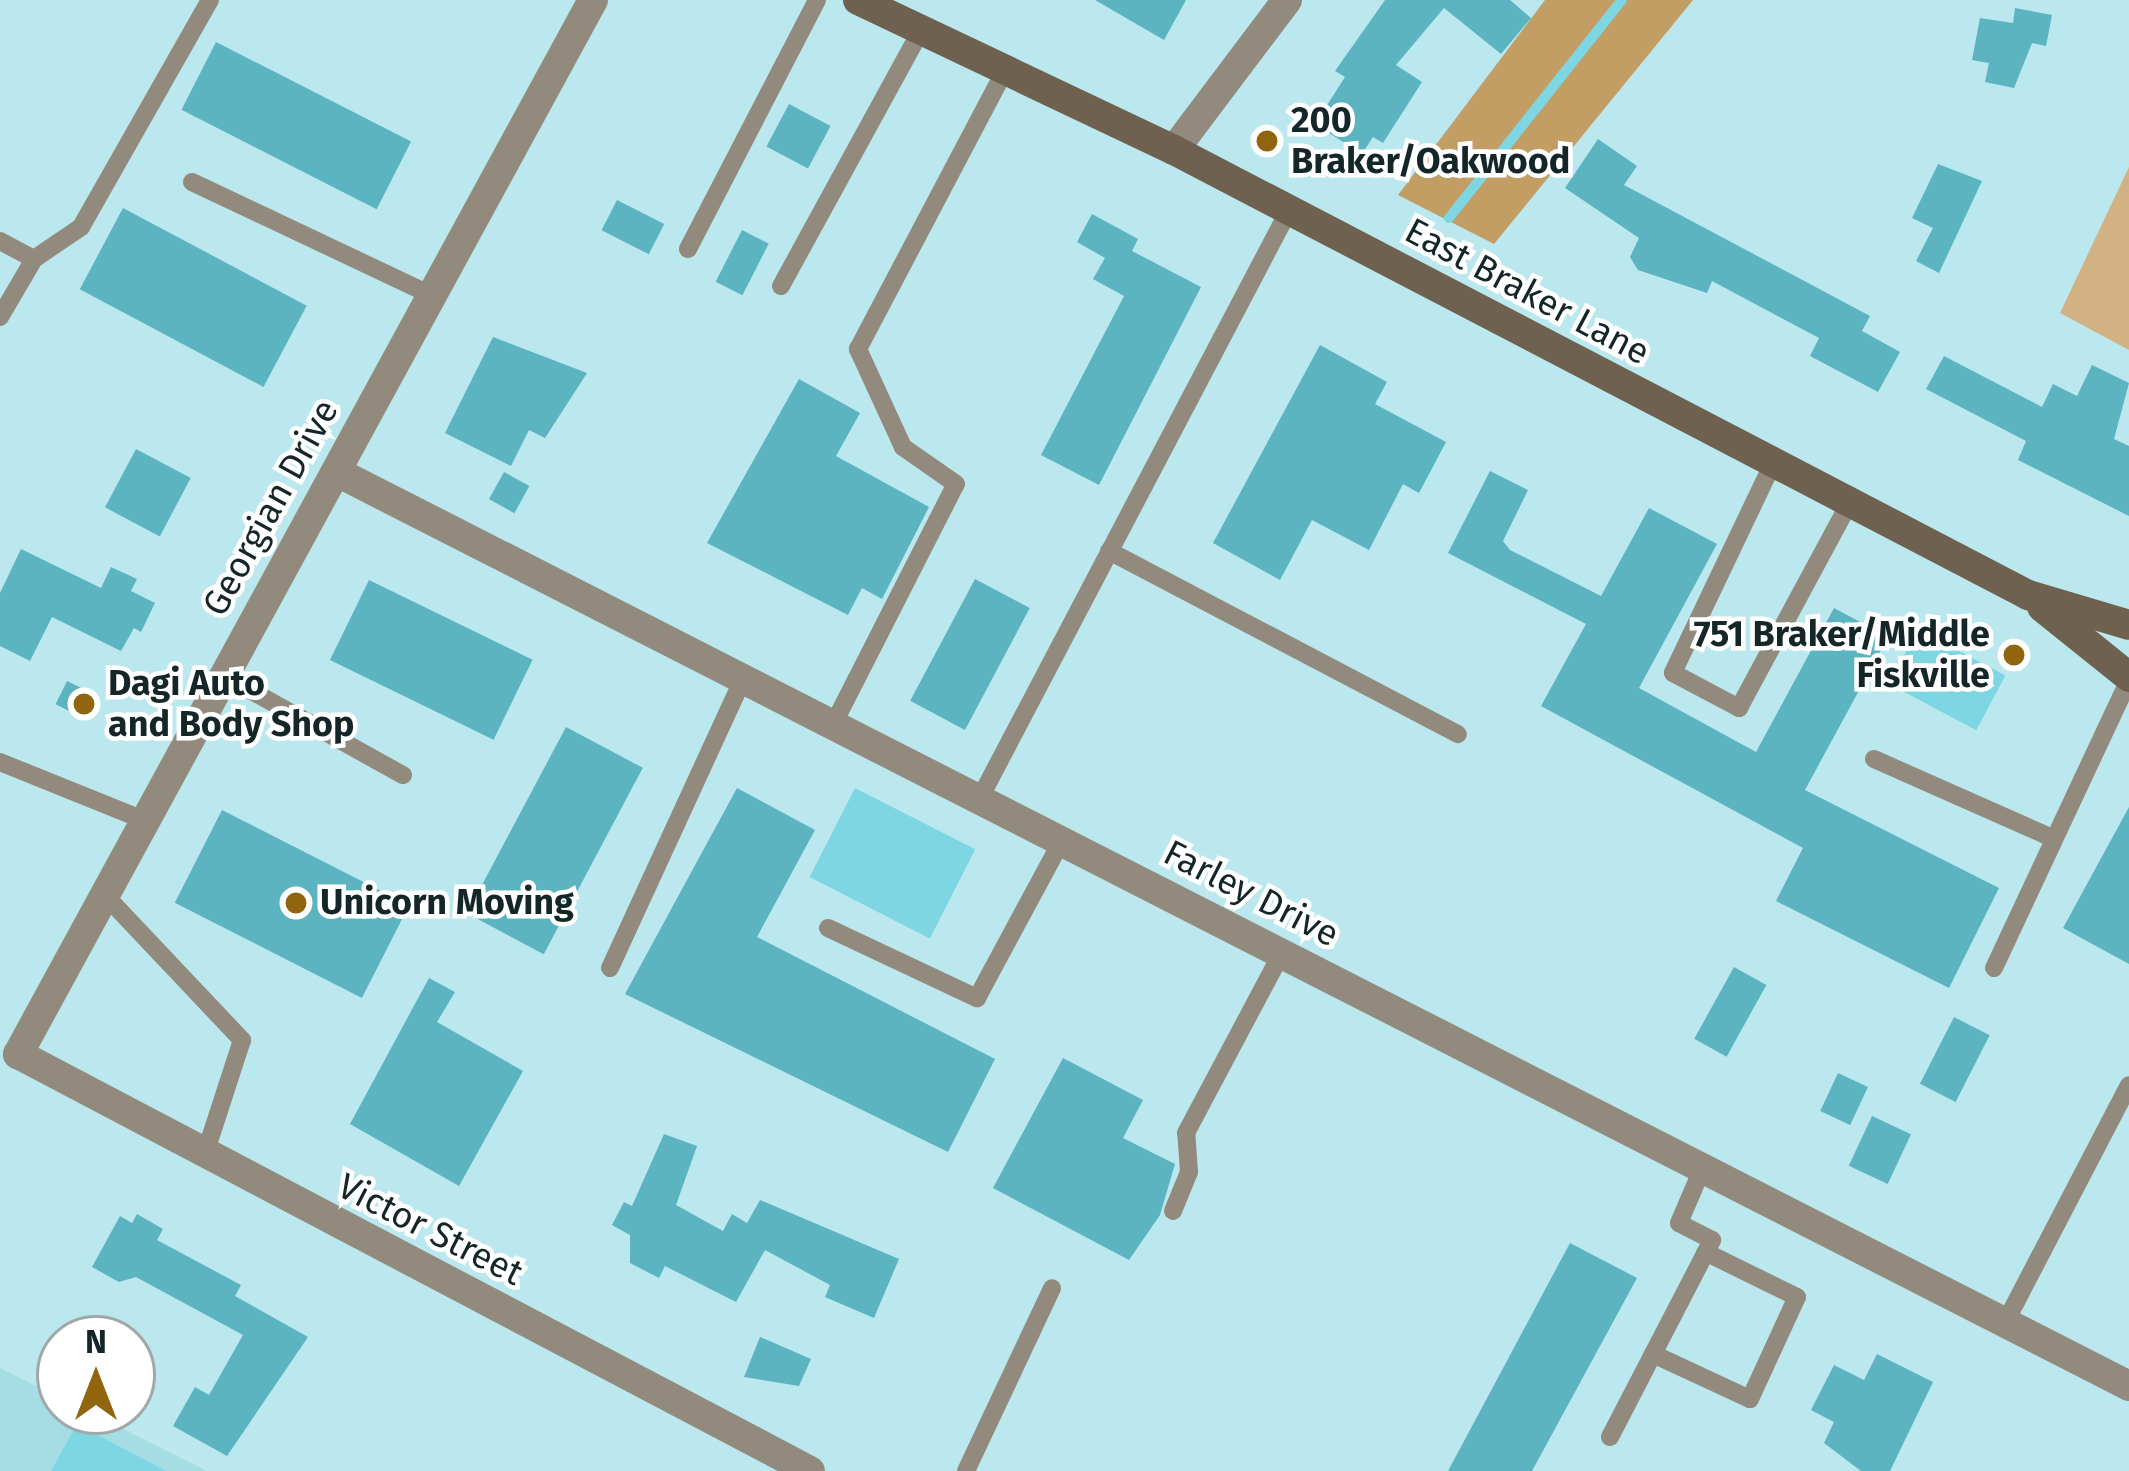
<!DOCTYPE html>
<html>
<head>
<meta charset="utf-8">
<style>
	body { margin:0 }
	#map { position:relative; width:2129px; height:1471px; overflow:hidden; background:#bae8ee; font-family:"Fira Sans",sans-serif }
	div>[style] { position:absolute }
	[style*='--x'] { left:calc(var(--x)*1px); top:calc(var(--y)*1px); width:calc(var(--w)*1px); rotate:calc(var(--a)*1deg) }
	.built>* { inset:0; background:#a6dde4 }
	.green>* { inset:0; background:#d2b283 }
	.forest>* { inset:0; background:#c39e64 }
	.water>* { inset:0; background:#7dd6e2; transform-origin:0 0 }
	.stream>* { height:10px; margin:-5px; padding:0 5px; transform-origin:5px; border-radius:5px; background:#7dd6e2 }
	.building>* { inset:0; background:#5bb4c0; transform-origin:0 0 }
	.service>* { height:18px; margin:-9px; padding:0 9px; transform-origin:9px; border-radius:9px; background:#928a7d }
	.minor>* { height:30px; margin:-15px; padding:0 15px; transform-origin:15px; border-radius:15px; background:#928a7d }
	.secondary>* { height:30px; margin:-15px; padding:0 15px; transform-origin:15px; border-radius:15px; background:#6e614f }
	.dots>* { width:33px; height:33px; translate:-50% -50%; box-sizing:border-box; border:6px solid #fff; border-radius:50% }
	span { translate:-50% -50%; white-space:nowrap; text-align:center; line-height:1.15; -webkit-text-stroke:9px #fff; paint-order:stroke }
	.poi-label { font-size:36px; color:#142628; font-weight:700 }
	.left { translate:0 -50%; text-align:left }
	.right { translate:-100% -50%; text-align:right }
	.street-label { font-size:36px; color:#142628 }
	.north { position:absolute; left:36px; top:1315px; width:120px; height:120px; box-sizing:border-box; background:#fff; border:3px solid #a1a8a9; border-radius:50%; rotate:0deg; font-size:33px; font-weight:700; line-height:48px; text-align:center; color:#142628 }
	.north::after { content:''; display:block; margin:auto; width:42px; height:54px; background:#91650e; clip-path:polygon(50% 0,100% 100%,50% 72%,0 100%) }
</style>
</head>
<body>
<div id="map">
	<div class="built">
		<i style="clip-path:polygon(0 1368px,60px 1398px,60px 1411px,87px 1411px,207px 1471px,0 1471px)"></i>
	</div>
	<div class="green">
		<i style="clip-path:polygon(2129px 167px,2129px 350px,2060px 313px)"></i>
	</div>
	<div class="forest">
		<i style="clip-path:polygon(1545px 0,1693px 0,1494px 244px,1398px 195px)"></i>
	</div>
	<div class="water">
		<i style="left:1918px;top:629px;width:99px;height:62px;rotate:28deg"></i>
		<i style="left:855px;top:788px;width:135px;height:100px;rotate:27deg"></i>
		<i style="clip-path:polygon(77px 1424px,166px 1471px,51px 1471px)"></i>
	</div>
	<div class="stream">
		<i style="--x:1449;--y:218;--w:278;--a:-51.6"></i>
	</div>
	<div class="building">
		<i style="clip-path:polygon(1095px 0,1186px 0,1164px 40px)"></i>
		<i style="clip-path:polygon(1385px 0,1510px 0,1531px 18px,1501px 54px,1444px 8px,1396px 65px,1422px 82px,1383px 143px,1373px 137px,1362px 154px,1315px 124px,1345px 77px,1335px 71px)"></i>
		<i style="clip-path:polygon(2015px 8px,2052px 15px,2046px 46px,2032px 43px,2014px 88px,1985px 82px,1989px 63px,1972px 60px,1980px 18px,2013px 23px)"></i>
		<i style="left:216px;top:42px;width:219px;height:76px;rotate:27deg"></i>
		<i style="left:789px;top:104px;width:47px;height:48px;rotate:28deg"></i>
		<i style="clip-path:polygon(1598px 139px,1637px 166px,1624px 185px,1870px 316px,1862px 331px,1900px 352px,1878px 392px,1810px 356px,1819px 338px,1712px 281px,1707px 293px,1638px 270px,1630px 257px,1639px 238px,1565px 188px)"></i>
		<i style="clip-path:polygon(1938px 164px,1982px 181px,1939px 273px,1916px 261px,1933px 228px,1912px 218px)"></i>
		<i style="left:617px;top:200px;width:53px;height:34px;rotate:27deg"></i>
		<i style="left:123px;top:208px;width:208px;height:92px;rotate:28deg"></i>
		<i style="clip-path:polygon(1092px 214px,1138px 239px,1132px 251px,1201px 287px,1099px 485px,1041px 455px,1124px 296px,1093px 279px,1105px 258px,1077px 242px)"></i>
		<i style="left:742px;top:230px;width:30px;height:58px;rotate:27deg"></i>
		<i style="clip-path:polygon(493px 337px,587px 373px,545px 438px,529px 430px,511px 466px,445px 433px)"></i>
		<i style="clip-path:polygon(1320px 345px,1387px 382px,1375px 404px,1446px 442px,1419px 493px,1403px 484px,1369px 550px,1312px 520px,1280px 580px,1213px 543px)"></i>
		<i style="clip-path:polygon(1944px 356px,2042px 407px,2053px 384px,2077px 396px,2092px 365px,2129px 383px,2114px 439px,2129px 446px,2129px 516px,2018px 460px,2026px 441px,1926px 389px)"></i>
		<i style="clip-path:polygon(799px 379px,860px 413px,836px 456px,929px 507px,882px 599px,862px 588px,848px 615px,707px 543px)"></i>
		<i style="left:136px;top:449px;width:62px;height:66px;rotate:28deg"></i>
		<i style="clip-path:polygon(1490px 471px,1528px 490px,1503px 541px,1510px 550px,1601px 596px,1649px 508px,1717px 544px,1639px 688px,1756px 752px,1834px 608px,1888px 637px,1805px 790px,1999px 888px,1949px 988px,1776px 901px,1803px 848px,1541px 706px,1586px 624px,1448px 553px)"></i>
		<i style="left:504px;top:472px;width:29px;height:31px;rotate:29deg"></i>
		<i style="clip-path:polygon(21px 549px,101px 588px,111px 567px,137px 579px,131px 591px,155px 603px,141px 632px,134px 628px,121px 651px,52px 617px,30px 661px,0 646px,0 593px)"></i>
		<i style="left:975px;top:579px;width:62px;height:138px;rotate:28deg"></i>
		<i style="left:369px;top:580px;width:182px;height:89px;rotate:26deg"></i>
		<i style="left:67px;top:681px;width:32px;height:26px;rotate:26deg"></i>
		<i style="left:566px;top:727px;width:87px;height:211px;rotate:28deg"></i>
		<i style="clip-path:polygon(737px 788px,815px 830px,757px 937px,995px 1059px,948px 1152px,625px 994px)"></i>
		<i style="clip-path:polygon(2129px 807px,2129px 964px,2063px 928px)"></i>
		<i style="left:222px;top:810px;width:210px;height:104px;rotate:27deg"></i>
		<i style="left:1734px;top:967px;width:37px;height:82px;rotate:29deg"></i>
		<i style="clip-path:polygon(429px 978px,455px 992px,437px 1022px,523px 1071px,459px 1186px,350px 1124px)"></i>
		<i style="left:1954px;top:1017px;width:40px;height:75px;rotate:27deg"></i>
		<i style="clip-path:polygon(1063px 1058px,1143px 1100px,1123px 1138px,1175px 1164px,1160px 1215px,1129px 1260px,993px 1188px)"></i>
		<i style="left:1838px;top:1073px;width:33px;height:42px;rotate:25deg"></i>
		<i style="left:1872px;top:1116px;width:43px;height:55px;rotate:25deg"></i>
		<i style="clip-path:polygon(664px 1134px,697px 1146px,676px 1205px,723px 1231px,732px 1214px,747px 1223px,760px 1200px,899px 1259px,874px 1318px,825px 1297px,830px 1285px,765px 1250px,736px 1302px,665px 1266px,659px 1278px,630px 1263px,630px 1235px,612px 1225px,624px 1202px,632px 1206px)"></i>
		<i style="clip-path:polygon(137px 1214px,163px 1229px,157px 1240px,241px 1285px,235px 1296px,308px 1337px,227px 1456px,173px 1426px,195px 1387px,209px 1395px,243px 1335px,136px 1277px,119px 1282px,92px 1267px,120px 1216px,132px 1223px)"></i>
		<i style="clip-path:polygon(1570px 1243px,1637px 1278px,1532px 1471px,1448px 1471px)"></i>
		<i style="clip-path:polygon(760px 1337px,811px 1359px,799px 1386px,744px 1377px)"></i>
		<i style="clip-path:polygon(1877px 1354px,1933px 1382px,1890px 1471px,1861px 1471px,1824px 1443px,1834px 1422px,1811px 1410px,1834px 1365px,1864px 1380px)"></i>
	</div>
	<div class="service">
		<i style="--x:192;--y:182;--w:264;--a:25.3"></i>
		<i style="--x:0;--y:241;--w:38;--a:28"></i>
		<i style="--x:688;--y:249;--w:280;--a:-62.6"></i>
		<i style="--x:781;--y:286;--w:292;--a:-61.3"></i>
		<i style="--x:0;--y:317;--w:67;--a:-59.6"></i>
		<i style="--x:34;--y:259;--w:57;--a:-34.2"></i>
		<i style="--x:81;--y:227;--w:261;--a:-60.4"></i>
		<i style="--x:1772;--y:465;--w:230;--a:115.5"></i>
		<i style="--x:1673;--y:673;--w:75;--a:27.9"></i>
		<i style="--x:1739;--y:708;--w:232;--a:-61.7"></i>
		<i style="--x:1109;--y:551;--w:394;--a:27.7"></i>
		<i style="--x:223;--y:675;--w:206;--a:29.1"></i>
		<i style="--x:834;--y:723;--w:268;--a:-63"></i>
		<i style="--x:956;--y:484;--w:65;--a:-145.1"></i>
		<i style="--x:903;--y:447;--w:108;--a:-114.7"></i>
		<i style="--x:858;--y:349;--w:315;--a:-62.2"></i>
		<i style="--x:1874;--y:759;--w:195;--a:23.9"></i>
		<i style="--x:0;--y:762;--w:152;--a:22"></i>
		<i style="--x:980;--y:798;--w:664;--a:-62.28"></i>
		<i style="--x:102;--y:892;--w:204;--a:46.6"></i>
		<i style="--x:242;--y:1040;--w:123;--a:108"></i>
		<i style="--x:828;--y:928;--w:165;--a:25.2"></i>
		<i style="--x:977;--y:998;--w:179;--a:-61.7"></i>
		<i style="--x:610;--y:968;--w:320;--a:-65.3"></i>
		<i style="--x:1994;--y:968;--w:318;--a:-64.9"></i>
		<i style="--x:1173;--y:1211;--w:42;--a:-67.7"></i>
		<i style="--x:1189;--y:1172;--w:39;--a:-94"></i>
		<i style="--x:1186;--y:1133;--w:203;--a:-62"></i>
		<i style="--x:2005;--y:1323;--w:268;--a:-62.5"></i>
		<i style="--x:1653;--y:1354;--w:107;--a:24.9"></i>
		<i style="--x:1750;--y:1399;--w:112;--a:-65.3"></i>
		<i style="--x:1797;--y:1297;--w:102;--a:-153.9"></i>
		<i style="--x:1610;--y:1437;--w:222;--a:-62.6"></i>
		<i style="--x:1712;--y:1240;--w:37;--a:-153"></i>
		<i style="--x:1679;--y:1223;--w:59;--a:-66.9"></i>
		<i style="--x:966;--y:1471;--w:202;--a:-64.8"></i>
	</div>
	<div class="minor">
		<i style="--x:593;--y:0;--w:1201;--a:118.61"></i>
		<i style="--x:18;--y:1054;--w:895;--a:27.77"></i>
		<i style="--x:1174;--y:150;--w:188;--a:-53"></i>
		<i style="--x:337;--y:472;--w:2012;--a:27.02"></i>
	</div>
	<div class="secondary">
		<i style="--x:858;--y:0;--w:350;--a:25.4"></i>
		<i style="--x:1174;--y:150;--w:963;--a:27.52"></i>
		<i style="--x:2028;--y:595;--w:105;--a:16.5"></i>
		<i style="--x:2042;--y:607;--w:112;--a:38.8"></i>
	</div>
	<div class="dots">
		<i style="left:1267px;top:141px;background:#91650e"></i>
		<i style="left:2014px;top:655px;background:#91650e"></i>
		<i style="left:84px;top:704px;background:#91650e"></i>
		<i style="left:296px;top:903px;background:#91650e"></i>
	</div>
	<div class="poi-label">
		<span class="left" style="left:1291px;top:141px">200<br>Braker/Oakwood</span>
		<span class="right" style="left:1990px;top:655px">751 Braker/Middle<br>Fiskville</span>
		<span class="left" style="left:108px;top:704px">Dagi Auto<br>and Body Shop</span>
		<span class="left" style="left:320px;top:903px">Unicorn Moving</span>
	</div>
	<div class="street-label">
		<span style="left:1527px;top:292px;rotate:28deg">East Braker Lane</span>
		<span style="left:271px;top:508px;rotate:-61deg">Georgian Drive</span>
		<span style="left:1251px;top:894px;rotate:27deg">Farley Drive</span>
		<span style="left:430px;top:1230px;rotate:27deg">Victor Street</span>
	</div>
	<div class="north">N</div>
</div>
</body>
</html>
